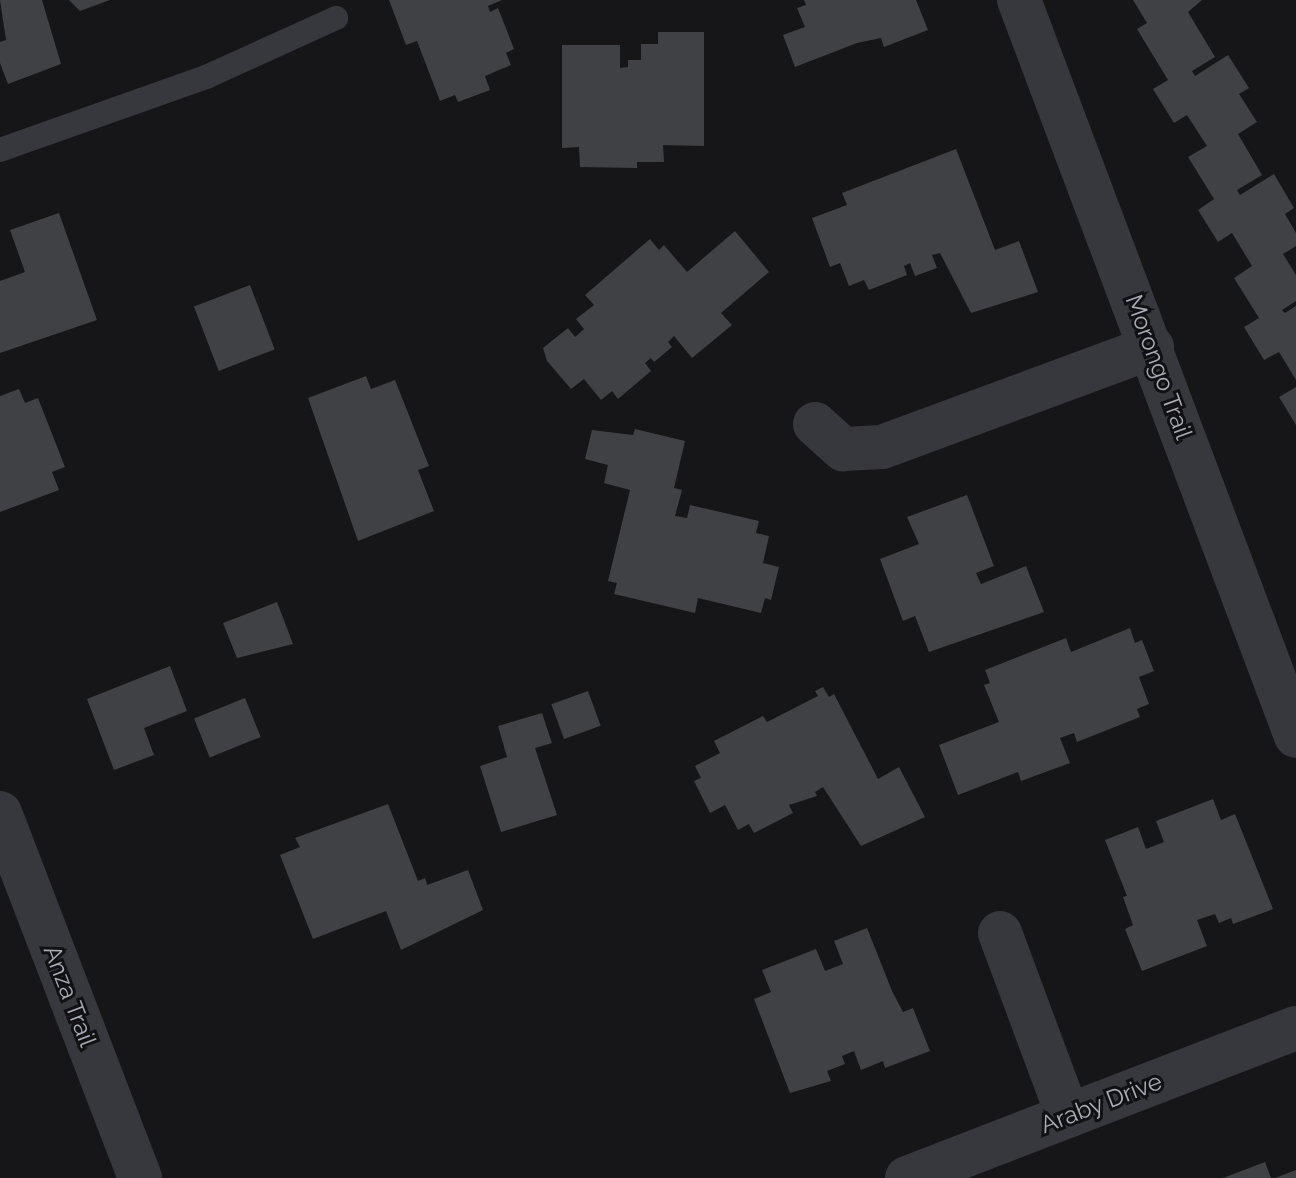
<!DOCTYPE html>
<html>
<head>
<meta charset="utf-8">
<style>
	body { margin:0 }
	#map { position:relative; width:1296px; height:1178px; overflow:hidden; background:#161618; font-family:Raleway,sans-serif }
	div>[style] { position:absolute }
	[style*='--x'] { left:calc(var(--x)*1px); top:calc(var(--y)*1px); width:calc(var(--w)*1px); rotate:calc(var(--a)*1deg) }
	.building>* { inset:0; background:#404145; transform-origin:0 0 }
	.service>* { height:24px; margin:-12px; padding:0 12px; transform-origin:12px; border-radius:12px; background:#37383d }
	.minor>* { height:44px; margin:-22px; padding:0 22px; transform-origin:22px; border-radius:22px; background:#37383d }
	span { translate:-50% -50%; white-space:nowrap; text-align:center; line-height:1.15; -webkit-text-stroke:6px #111113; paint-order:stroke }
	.street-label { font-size:24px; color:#a8adb8 }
</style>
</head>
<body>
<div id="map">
	<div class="building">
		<i style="clip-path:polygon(0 0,42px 0,61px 64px,8px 84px,0 63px,0 42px,6px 40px)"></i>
		<i style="clip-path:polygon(69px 0,110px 0,80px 11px)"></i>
		<i style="clip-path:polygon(389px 0,502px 0,488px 6px,490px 12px,498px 8px,514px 49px,506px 53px,511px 65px,485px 76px,490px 90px,458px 102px,455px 95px,440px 101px,417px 41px,406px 45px)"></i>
		<i style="clip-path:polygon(804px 0,916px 0,928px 30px,884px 47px,881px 38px,857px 43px,795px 67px,783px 35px,805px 27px,797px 8px,806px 5px)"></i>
		<i style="clip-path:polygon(1133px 0,1202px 0,1188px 12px,1215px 57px,1192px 71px,1195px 76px,1228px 55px,1249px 88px,1239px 94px,1257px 122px,1238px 134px,1262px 175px,1237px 190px,1240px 195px,1274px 174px,1294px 208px,1285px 214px,1296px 233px,1296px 246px,1283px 254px,1296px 275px,1296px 301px,1282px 310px,1285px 313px,1296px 306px,1296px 380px,1279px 352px,1264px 360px,1244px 327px,1259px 318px,1234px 278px,1252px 266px,1232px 233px,1218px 242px,1198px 210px,1214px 199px,1188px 157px,1207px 146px,1187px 115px,1174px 123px,1153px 89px,1168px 80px,1137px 29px,1147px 23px)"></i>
		<i style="clip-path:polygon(658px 32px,704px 32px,704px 146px,663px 145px,664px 162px,637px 162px,637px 168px,580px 167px,579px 147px,562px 148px,562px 45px,620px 45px,620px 68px,628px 67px,628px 60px,641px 60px,641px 44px,658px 44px)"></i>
		<i style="clip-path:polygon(956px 149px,995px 250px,1019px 241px,1038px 292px,971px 313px,940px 253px,932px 255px,937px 268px,915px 276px,910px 263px,904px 266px,907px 275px,869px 290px,864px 280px,849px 286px,840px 263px,830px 267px,812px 218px,847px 205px,842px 193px)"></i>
		<i style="clip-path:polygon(59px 213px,97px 320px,0 353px,0 281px,25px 272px,10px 230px)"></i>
		<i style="clip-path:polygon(735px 231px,769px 272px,721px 313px,732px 325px,692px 358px,674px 336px,668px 342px,672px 347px,654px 362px,651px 358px,645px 363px,651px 371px,618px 399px,612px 391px,601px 400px,584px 379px,571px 389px,547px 361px,543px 348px,568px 328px,575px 337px,584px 329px,576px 319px,594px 305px,585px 295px,650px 239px,659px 250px,664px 245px,687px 272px)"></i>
		<i style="left:250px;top:285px;width:69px;height:60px;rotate:69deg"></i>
		<i style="clip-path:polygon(366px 376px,371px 389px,395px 380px,429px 466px,418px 470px,434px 511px,358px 541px,308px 398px)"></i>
		<i style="clip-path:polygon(1296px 387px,1296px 425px,1279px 397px)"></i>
		<i style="clip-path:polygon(19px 389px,25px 403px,38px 398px,65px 467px,52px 472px,59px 490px,0 512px,0 396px)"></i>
		<i style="clip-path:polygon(635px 429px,685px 441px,674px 488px,682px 490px,675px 516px,687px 518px,690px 505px,759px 521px,756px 533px,769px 536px,763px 563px,779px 567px,771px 600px,765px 598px,761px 613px,698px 598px,695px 613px,614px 594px,617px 583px,608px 581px,630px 490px,604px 483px,608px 465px,585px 459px,592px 430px,633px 435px)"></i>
		<i style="clip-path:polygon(967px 495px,994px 566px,976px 573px,981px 584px,1026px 566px,1044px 612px,929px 652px,915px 616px,903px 621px,880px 559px,919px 544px,907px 517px)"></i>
		<i style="clip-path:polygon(277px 602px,293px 644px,237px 658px,223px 623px)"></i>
		<i style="clip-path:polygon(1130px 628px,1135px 643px,1142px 640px,1154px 671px,1139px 677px,1149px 704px,1137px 709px,1140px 717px,1077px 742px,1074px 733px,1060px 738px,1070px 763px,1021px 781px,1018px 772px,958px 795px,939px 745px,999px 722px,984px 685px,990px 683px,985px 670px,1066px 638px,1071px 652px)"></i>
		<i style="clip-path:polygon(170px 666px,187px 711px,144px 728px,154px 755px,114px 770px,87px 699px)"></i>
		<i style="clip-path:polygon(823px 687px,829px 697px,834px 694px,878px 779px,899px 767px,925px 817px,861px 846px,823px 787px,815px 792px,817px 796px,789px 805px,793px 813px,754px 833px,749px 824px,738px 830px,725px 805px,710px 813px,694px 781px,701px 778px,695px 766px,720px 753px,714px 741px,763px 716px,767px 722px,818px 696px,815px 691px)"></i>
		<i style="left:588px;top:691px;width:37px;height:39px;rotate:70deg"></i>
		<i style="left:245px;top:698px;width:42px;height:55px;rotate:68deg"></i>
		<i style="clip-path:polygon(542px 713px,552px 743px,535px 748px,557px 815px,501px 832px,480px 766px,507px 757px,498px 726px)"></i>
		<i style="clip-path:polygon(1213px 799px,1221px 820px,1235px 814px,1273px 909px,1233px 924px,1231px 918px,1219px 923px,1215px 914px,1197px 920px,1207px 946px,1142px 971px,1125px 929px,1133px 925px,1123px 897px,1127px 896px,1105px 840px,1138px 827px,1146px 849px,1164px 842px,1156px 821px)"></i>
		<i style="clip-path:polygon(388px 804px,418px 881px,425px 878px,427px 885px,468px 870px,483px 910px,401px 950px,386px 911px,313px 939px,280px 855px,300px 847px,295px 838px)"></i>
		<i style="clip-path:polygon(867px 928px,892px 991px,903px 1012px,913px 1008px,930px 1051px,885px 1068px,883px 1061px,861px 1070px,854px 1051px,842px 1056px,845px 1064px,827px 1071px,831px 1081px,790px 1093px,754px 999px,771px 992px,762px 970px,816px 949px,825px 971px,843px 964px,834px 941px)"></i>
		<i style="clip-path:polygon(1265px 1162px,1271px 1178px,1223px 1178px)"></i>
		<i style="clip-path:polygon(1296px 1170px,1296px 1178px,1275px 1178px)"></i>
	</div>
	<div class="service">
		<i style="--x:0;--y:150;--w:219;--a:-19.5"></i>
		<i style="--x:206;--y:77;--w:143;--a:-24.4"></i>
	</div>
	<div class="minor">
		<i style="--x:1019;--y:0;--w:786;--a:69.38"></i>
		<i style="--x:815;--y:424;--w:38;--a:42"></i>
		<i style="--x:843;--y:449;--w:39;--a:-3"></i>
		<i style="--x:882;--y:447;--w:288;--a:-20.3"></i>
		<i style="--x:0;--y:813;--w:391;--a:69"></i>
		<i style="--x:1000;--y:933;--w:195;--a:69.6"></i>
		<i style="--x:907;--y:1178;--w:417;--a:-21.1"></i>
	</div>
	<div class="street-label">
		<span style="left:1159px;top:367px;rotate:70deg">Morongo Trail</span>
		<span style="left:70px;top:996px;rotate:69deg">Anza Trail</span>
		<span style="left:1101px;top:1103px;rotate:-21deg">Araby Drive</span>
	</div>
</div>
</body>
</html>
